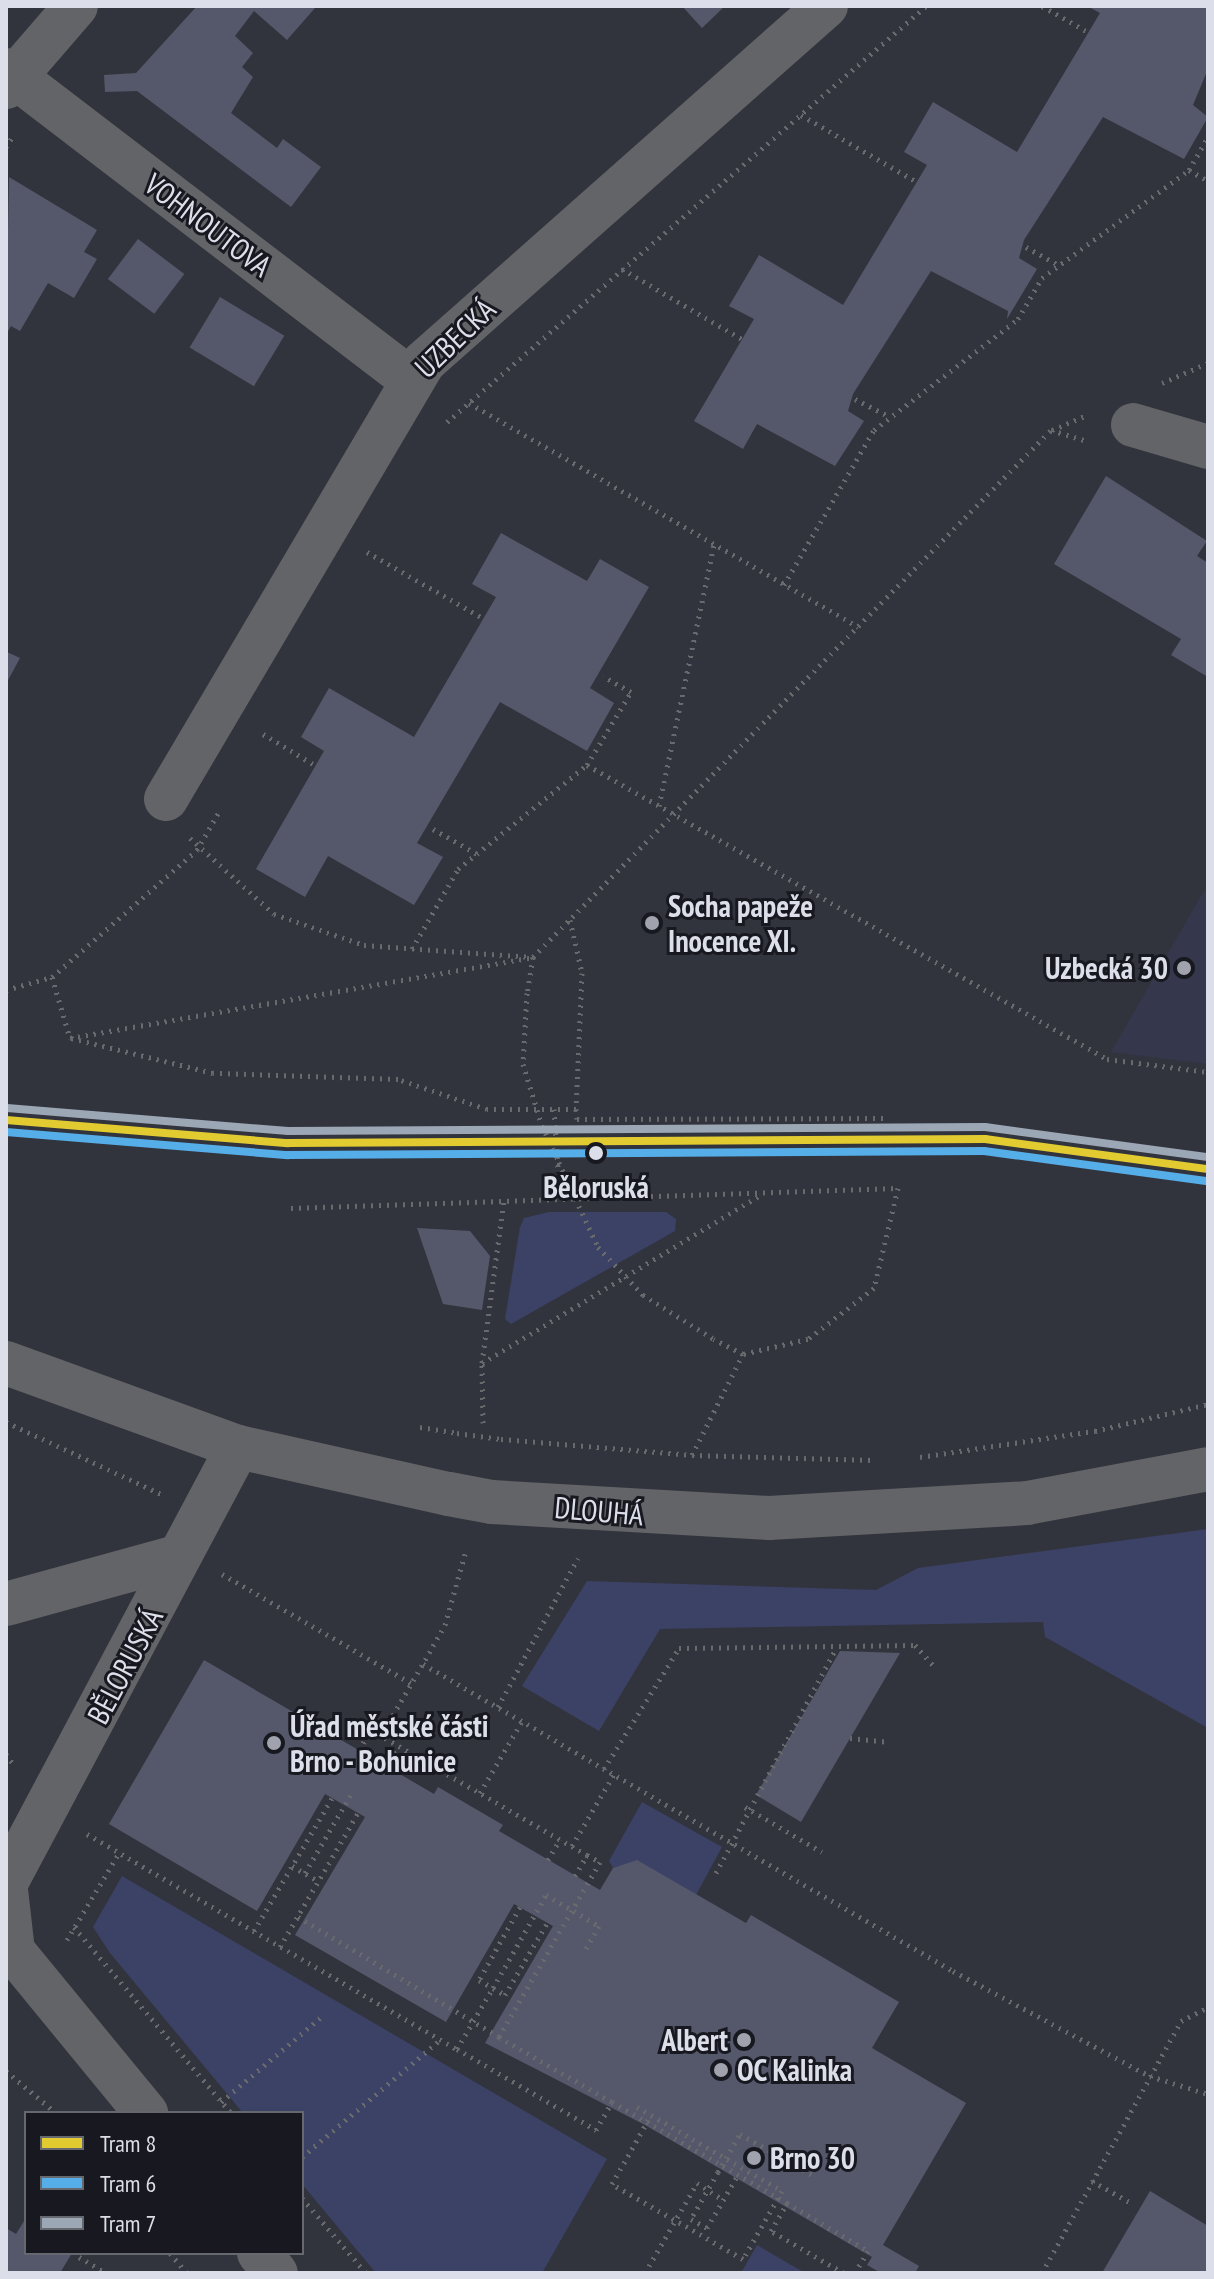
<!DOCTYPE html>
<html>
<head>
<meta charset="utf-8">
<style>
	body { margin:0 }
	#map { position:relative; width:1214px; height:2279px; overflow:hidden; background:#32343d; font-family:"PT Sans Narrow",sans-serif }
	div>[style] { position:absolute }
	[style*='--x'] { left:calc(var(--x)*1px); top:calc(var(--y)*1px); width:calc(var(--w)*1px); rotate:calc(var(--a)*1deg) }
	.built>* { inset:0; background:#35384d }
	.green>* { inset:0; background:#3c4166 }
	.building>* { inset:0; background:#55586a; transform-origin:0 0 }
	.path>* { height:5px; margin-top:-2.5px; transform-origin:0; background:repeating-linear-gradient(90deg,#686a6d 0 2px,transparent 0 8px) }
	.minor>* { height:44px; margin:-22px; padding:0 22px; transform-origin:22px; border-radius:22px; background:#636468 }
	.tertiary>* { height:44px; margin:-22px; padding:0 22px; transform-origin:22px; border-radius:22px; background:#636468 }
	.path-bridge>* { height:5px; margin-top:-2.5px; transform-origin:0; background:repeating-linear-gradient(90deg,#686a6d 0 2px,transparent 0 8px) }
	.tertiary-bridge>* { height:44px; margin:-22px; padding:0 22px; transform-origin:22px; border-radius:22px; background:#636468 }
	.tram-1>* { height:8px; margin:-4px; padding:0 4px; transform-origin:4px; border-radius:4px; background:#e1cb31 }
	.tram-2>* { height:8px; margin:-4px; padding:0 4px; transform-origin:4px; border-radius:4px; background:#56aee9 }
	.tram-3>* { height:8px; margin:-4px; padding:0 4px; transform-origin:4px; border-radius:4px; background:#9ca7b6 }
	.dots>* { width:22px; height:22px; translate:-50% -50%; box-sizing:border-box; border:4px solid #181920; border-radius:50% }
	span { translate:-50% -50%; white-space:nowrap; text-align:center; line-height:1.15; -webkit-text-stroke:6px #181920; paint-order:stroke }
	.street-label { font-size:30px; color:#dcdfe9 }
	.poi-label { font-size:30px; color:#dcdfe9; font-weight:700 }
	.left { translate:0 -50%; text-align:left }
	.right { translate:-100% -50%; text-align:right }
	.stop-label { font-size:30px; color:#dcdfe9; font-weight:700 }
	.frame { position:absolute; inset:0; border:8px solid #dcdfe9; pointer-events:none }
	.legend { position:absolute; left:24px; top:2111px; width:280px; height:144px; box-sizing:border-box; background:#181920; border:2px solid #666870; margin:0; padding:10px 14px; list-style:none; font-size:24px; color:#dcdfe9 }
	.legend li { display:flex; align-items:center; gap:16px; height:40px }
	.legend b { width:40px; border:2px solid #666870 }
</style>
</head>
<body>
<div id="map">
	<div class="built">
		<i style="clip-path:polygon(1208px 884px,1208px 1064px,1111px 1052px)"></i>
	</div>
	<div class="green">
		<i style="clip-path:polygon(549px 1212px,666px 1212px,676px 1219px,675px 1231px,511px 1324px,505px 1319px,520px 1227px,524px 1218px)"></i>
		<i style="clip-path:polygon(1208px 1529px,1208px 1728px,1045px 1637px,1043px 1622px,660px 1629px,599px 1731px,522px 1686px,587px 1581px,876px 1590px,918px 1568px)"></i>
		<i style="clip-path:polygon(642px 1802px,722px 1847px,696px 1895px,637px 1861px,613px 1868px,609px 1861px)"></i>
		<i style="clip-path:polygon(122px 1876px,607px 2159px,542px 2273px,376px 2273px,302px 2184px,302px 2113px,243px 2113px,110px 1953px,93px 1927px)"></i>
		<i style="clip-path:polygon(757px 2245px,805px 2273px,741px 2273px)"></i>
	</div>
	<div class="building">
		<i style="clip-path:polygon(197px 6px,315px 8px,287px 40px,254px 11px,235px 36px,253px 53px,242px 67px,253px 77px,231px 113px,277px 148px,283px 139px,321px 167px,291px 207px,137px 91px,105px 92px,104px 75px,136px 73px)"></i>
		<i style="clip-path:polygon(682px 6px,725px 6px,702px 28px)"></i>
		<i style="clip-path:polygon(1087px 6px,1208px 6px,1208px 69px,1193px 105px,1208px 117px,1184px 159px,1103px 117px,1024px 240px,1019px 258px,1037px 269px,1007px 319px,1008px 311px,931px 271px,853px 394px,848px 411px,864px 421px,835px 466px,757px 424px,743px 449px,694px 421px,754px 319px,729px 306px,759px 255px,843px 305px,927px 165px,904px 152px,933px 102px,1017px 152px,1100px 13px)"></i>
		<i style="clip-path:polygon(9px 177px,97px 230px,84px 252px,97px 259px,74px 298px,48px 283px,20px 331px,11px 326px,6px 335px)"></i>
		<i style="left:138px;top:239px;width:58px;height:50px;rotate:37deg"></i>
		<i style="left:220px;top:297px;width:75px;height:59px;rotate:31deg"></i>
		<i style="clip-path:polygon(1106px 476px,1207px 541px,1197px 556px,1208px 563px,1208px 677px,1171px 655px,1181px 639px,1054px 564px)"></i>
		<i style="clip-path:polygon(501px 533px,587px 581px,600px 559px,649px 587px,590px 688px,614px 703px,587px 751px,500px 702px,417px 843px,443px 857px,414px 905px,328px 856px,305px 897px,256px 869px,324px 751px,301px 737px,329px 688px,414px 737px,496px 597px,472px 584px)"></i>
		<i style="clip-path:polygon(7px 652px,20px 658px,6px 684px,6px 655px)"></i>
		<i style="clip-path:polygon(417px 1228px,470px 1231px,490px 1256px,482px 1310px,443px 1304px)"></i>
		<i style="clip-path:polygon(840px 1651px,900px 1653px,801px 1822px,756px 1795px)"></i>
		<i style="clip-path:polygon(204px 1660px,434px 1794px,438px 1787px,503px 1825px,499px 1831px,600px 1890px,613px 1868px,637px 1860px,746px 1923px,751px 1915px,899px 2002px,872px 2048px,966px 2103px,883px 2245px,919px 2266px,915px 2273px,881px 2273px,867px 2265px,872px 2257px,645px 2125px,485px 2043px,553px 1926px,514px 1904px,446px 2022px,295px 1935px,365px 1817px,325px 1794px,257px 1911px,109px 1824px)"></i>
		<i style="clip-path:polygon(1150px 2191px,1208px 2226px,1208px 2273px,1102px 2273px)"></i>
		<i style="clip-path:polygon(26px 2218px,26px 2253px,72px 2253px,60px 2273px,6px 2273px,6px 2228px,16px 2234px)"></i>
	</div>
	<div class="path">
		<i style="--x:1042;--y:6;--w:53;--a:29.5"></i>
		<i style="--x:801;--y:115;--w:134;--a:30"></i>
		<i style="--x:6;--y:147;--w:15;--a:-58"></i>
		<i style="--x:1189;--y:170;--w:22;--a:30"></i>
		<i style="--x:1026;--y:247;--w:37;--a:29"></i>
		<i style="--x:622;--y:269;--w:139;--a:30.3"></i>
		<i style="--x:1162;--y:383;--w:50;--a:-23.5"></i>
		<i style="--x:855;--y:399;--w:39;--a:27"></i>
		<i style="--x:469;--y:403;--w:449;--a:29.9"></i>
		<i style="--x:447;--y:422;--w:634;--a:-40.97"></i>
		<i style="--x:1052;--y:430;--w:38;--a:-23"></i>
		<i style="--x:367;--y:552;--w:131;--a:29.7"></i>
		<i style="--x:784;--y:585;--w:179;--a:-59.9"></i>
		<i style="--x:874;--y:430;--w:182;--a:-37.6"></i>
		<i style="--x:1018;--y:319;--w:48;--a:-59.7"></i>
		<i style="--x:1042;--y:278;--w:182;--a:-36.3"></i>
		<i style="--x:1189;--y:170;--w:38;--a:-60"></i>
		<i style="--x:263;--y:734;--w:58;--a:31"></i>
		<i style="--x:587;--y:765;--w:85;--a:-58.9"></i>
		<i style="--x:631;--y:692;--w:32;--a:-150"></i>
		<i style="--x:659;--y:806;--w:268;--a:-78.1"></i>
		<i style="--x:433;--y:829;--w:51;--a:29.6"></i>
		<i style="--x:190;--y:838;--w:113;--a:42.1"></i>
		<i style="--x:274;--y:914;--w:95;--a:19"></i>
		<i style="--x:364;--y:945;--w:169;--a:4.1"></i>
		<i style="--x:533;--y:957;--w:36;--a:99"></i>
		<i style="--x:570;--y:920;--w:54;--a:77.2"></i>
		<i style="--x:582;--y:973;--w:136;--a:92.5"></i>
		<i style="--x:412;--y:949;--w:92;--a:-60.1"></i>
		<i style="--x:458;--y:869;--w:166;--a:-38.9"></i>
		<i style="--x:587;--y:765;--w:597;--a:29.48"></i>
		<i style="--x:1107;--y:1059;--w:102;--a:7.3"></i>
		<i style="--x:52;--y:977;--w:64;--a:73.6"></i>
		<i style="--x:6;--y:990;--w:48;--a:-15.8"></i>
		<i style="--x:52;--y:977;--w:193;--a:-41.2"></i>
		<i style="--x:197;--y:850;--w:46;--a:-60.1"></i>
		<i style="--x:554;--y:1109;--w:89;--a:86.1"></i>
		<i style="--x:883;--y:1118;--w:306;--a:179.8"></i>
		<i style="--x:577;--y:1119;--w:10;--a:-96"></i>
		<i style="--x:576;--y:1109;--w:89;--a:180"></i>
		<i style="--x:487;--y:1109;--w:94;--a:-161.4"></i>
		<i style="--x:398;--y:1079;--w:185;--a:-178.1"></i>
		<i style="--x:213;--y:1073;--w:147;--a:-166.2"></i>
		<i style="--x:70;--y:1038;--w:470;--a:-9.9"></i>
		<i style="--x:533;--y:957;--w:739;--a:-45.49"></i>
		<i style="--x:1051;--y:430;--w:39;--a:17"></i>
		<i style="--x:291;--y:1208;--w:607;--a:-1.89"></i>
		<i style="--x:898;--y:1188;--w:103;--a:103.5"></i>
		<i style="--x:874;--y:1288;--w:83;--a:142.3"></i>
		<i style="--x:808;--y:1339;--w:67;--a:167"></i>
		<i style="--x:743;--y:1354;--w:33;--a:-153"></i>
		<i style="--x:482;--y:1363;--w:327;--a:-31.1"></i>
		<i style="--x:6;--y:1422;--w:171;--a:24.9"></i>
		<i style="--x:483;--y:1423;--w:60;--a:-91"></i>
		<i style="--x:482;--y:1363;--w:163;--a:-82.3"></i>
		<i style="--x:420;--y:1427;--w:37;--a:9"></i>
		<i style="--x:501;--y:1439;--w:192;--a:4.8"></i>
		<i style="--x:692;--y:1455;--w:113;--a:-63.2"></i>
		<i style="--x:692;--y:1455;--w:183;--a:1.6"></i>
		<i style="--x:920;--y:1457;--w:177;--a:-8.5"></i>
		<i style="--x:1095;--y:1431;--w:116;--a:-13.4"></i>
		<i style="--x:222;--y:1574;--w:218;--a:30"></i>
		<i style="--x:423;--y:1664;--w:612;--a:30.08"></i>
		<i style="--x:953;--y:1971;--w:223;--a:28.1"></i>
		<i style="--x:1150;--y:2076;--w:61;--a:17.2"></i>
		<i style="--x:498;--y:1707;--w:169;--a:-61.8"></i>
		<i style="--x:381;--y:1736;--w:128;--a:-60"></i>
		<i style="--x:445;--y:1625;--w:74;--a:-74.3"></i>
		<i style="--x:850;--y:1738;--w:40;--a:5.7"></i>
		<i style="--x:359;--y:1750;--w:23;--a:-59"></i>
		<i style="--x:371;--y:1730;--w:250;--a:30.1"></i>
		<i style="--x:6;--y:1754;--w:14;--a:54"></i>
		<i style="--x:386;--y:1766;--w:24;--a:-62"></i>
		<i style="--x:604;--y:1769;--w:142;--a:-58.2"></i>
		<i style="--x:679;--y:1648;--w:236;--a:-0.7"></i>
		<i style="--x:915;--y:1645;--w:28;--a:48"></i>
		<i style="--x:480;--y:1793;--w:83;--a:-59.7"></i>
		<i style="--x:745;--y:1807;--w:89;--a:30.3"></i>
		<i style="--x:87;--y:1834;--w:428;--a:30.2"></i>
		<i style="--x:457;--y:2049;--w:71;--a:-59.5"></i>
		<i style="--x:493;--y:1988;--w:14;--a:30"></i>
		<i style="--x:505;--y:1995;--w:83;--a:-59.7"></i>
		<i style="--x:572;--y:1846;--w:83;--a:-59.7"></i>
		<i style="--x:548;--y:1860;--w:24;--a:-60"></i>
		<i style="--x:292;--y:1866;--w:30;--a:30"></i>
		<i style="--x:305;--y:1873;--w:95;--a:-59.7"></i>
		<i style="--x:716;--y:1873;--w:255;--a:-61.9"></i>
		<i style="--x:575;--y:1876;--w:24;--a:-60"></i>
		<i style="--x:587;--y:1855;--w:15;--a:28"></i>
		<i style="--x:600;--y:1862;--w:202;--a:120"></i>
		<i style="--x:499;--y:2037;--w:130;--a:29.9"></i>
		<i style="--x:520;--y:1907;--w:84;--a:119.3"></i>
		<i style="--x:479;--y:1980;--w:16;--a:30"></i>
		<i style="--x:493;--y:1988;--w:107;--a:-60.3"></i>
		<i style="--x:546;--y:1895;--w:61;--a:30.3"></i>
		<i style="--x:599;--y:1926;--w:28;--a:120"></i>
		<i style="--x:298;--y:1917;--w:234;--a:30.8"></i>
		<i style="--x:74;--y:1927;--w:243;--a:49.8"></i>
		<i style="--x:254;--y:1931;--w:154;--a:-59.6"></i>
		<i style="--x:67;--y:1940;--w:101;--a:-59.1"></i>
		<i style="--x:280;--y:1947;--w:155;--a:-59.8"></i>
		<i style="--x:457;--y:2049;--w:161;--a:30.2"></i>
		<i style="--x:596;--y:2130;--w:32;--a:-60"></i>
		<i style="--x:612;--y:2102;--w:24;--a:30"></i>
		<i style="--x:6;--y:2071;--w:65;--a:40"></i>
		<i style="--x:221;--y:2102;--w:130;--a:-40.3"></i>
		<i style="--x:637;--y:2107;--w:16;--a:30"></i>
		<i style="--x:651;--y:2115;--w:151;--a:30.1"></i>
		<i style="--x:782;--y:2191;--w:78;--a:119.8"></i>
		<i style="--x:743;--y:2259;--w:151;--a:-150.2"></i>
		<i style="--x:612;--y:2184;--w:79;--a:-60.5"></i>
		<i style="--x:302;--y:2157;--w:180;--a:-40.3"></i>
		<i style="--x:718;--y:2172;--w:44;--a:-59.9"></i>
		<i style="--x:740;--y:2134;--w:85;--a:29.6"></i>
		<i style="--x:1092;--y:2181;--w:47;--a:29.3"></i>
		<i style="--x:302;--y:2198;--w:99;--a:49.5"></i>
		<i style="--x:170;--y:2253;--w:26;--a:50"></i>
		<i style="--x:79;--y:2257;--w:31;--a:31"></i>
		<i style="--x:645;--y:2273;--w:104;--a:-60"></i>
		<i style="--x:697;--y:2183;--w:31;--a:33"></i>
		<i style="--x:844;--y:2273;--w:84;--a:-150.1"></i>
		<i style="--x:771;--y:2231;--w:32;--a:-60"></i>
		<i style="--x:787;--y:2203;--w:94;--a:30.7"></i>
		<i style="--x:868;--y:2251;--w:26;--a:121"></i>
		<i style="--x:1042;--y:2273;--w:288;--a:-61.1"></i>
		<i style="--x:1181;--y:2021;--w:30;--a:-27"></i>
	</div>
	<div class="minor">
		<i style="--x:6;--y:70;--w:509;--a:37.41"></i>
		<i style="--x:6;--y:87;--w:107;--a:-49.2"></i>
		<i style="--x:1133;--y:425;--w:78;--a:16.3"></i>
		<i style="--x:166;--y:799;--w:507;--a:-59.44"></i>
		<i style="--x:424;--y:362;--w:537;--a:-41.53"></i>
		<i style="--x:6;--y:1604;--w:177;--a:-15.4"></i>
		<i style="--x:6;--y:1883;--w:494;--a:-62"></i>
		<i style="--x:6;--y:1890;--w:61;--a:83.5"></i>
		<i style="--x:13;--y:1951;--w:210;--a:50.6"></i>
		<i style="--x:259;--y:2253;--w:26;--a:50"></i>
	</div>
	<div class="tertiary">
		<i style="--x:6;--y:1363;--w:247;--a:19.9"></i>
		<i style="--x:238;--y:1447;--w:216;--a:12.6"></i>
		<i style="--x:492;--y:1502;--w:277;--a:3.3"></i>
		<i style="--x:769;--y:1518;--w:258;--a:-3.3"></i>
		<i style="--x:1027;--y:1503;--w:184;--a:-10.6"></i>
	</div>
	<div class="path-bridge">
		<i style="--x:527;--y:993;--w:71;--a:93.2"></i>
		<i style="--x:523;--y:1064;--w:65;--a:73"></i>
		<i style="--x:542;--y:1126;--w:133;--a:65.2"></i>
		<i style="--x:598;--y:1247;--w:66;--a:46.8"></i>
		<i style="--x:643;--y:1295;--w:84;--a:31.8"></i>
		<i style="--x:457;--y:1433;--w:44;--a:7.8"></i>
		<i style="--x:633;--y:2114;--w:178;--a:30"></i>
		<i style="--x:718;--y:2172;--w:54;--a:119.9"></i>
		<i style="--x:691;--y:2219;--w:18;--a:29"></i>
		<i style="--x:707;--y:2228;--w:61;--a:-59.7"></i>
	</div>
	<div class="tertiary-bridge">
		<i style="--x:449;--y:1494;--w:44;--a:10.5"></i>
	</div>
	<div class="tram-1">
		<i style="--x:6;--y:1120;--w:283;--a:4.7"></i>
		<i style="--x:288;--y:1143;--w:697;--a:-0.33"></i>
		<i style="--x:985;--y:1139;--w:225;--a:7.7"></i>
	</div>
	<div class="tram-2">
		<i style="--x:6;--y:1132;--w:283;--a:4.7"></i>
		<i style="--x:288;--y:1155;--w:696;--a:-0.33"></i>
		<i style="--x:984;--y:1151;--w:224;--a:7.7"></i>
	</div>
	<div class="tram-3">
		<i style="--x:7;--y:1108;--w:282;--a:4.7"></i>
		<i style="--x:288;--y:1131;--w:697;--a:-0.33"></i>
		<i style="--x:985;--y:1127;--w:225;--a:7.7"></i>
	</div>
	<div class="dots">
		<i style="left:652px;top:923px;background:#a0a3ad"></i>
		<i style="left:1184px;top:968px;background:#a0a3ad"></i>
		<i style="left:596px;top:1153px;background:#dcdfe9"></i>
		<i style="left:274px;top:1743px;background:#a0a3ad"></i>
		<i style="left:744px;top:2040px;background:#a0a3ad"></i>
		<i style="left:721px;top:2070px;background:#a0a3ad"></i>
		<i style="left:754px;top:2158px;background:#a0a3ad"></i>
	</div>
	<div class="street-label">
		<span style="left:208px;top:225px;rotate:37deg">VOHNOUTOVA</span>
		<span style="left:455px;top:338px;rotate:-44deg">UZBECKÁ</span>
		<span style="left:599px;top:1511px;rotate:5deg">DLOUHÁ</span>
		<span style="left:125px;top:1666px;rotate:-62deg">BĚLORUSKÁ</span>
	</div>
	<div class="poi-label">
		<span class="left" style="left:668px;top:923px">Socha papeže<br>Inocence XI.</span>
		<span class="right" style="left:1168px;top:968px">Uzbecká 30</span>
		<span class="left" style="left:290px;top:1743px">Úřad městské části<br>Brno - Bohunice</span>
		<span class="right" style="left:728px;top:2040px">Albert</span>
		<span class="left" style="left:737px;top:2070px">OC Kalinka</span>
		<span class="left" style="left:770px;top:2158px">Brno 30</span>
	</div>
	<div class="stop-label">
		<span style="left:596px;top:1187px">Běloruská</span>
	</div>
	<div class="frame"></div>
	<ul class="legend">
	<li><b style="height:10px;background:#e1cb31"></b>Tram 8</li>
	<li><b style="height:10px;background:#56aee9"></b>Tram 6</li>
	<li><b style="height:10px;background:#9ca7b6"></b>Tram 7</li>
	</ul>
</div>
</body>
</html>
